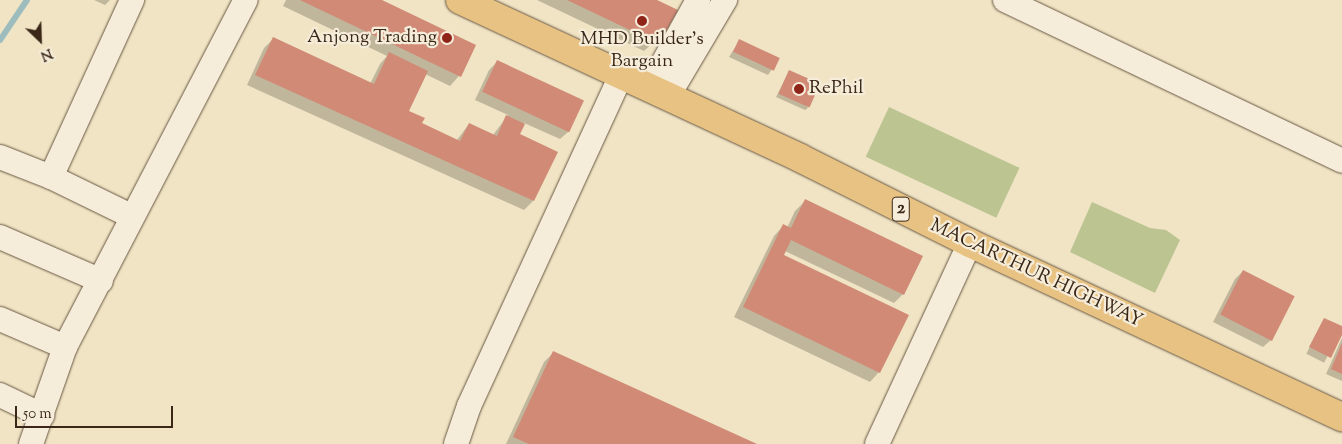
<!DOCTYPE html>
<html>
<head>
<meta charset="utf-8">
<style>
	body { margin:0 }
	#map { position:relative; width:1342px; height:444px; overflow:hidden; background:#f0e4c4; font-family:"Sorts Mill Goudy",serif }
	div>[style] { position:absolute }
	[style*='--x'] { left:calc(var(--x)*1px); top:calc(var(--y)*1px); width:calc(var(--w)*1px); rotate:calc(var(--a)*1deg) }
	.green>* { inset:0; background:#bcc492; transform-origin:0 0 }
	.shadow>* { inset:0; background:#0003; transform-origin:0 0 }
	.stream>* { height:6px; margin:-3px; padding:0 3px; transform-origin:3px; border-radius:3px; background:#9dbcbd }
	.building>* { inset:0; background:#d08a76; transform-origin:0 0 }
	.roads { filter:drop-shadow(0 0 1px #685642) drop-shadow(0 0 1px #685642) }
	.minor>* { height:24px; margin:-12px; padding:0 12px; transform-origin:12px; border-radius:12px; background:#f5edd9 }
	.trunk>* { height:28px; margin:-14px; padding:0 14px; transform-origin:14px; border-radius:14px; background:#e8c282 }
	.dots>* { width:14px; height:14px; translate:-50% -50%; box-sizing:border-box; border:2px solid #f5edd9; border-radius:50% }
	span { translate:-50% -50%; white-space:nowrap; text-align:center; line-height:1.15; -webkit-text-stroke:4.5px #f5edd9; paint-order:stroke }
	.shield-label span { padding:1px 4px; background:#f5edd9; border:1px solid; border-radius:4px; -webkit-text-stroke-width:0 }
	.shield-label { font-size:18px; color:#3a2717; font-weight:700 }
	.poi-label { font-size:19px; color:#3a2717 }
	.right { translate:-100% -50%; text-align:right }
	.left { translate:0 -50%; text-align:left }
	.street-label { font-size:19px; color:#3a2717 }
	.north { position:absolute; left:15px; top:15px; width:50px; height:50px; -webkit-text-stroke:4px #f5edd9; paint-order:stroke; rotate:156deg; font-size:14px; font-weight:700; line-height:20px; text-align:center; color:#3a2717 }
	.north::after { content:''; display:block; margin:auto; width:18px; height:22px; background:#3a2717; clip-path:polygon(50% 0,100% 100%,50% 72%,0 100%) }
	.scale { position:absolute; left:15px; top:406px; width:158px; height:22px; box-sizing:border-box; border:2px solid #3a2717; border-top:0; padding-left:6px; font-size:15px; line-height:18px; white-space:nowrap; color:#3a2717; -webkit-text-stroke:4px #f5edd9; paint-order:stroke }
</style>
</head>
<body>
<div id="map">
	<div class="green">
		<i style="left:889px;top:107px;width:144px;height:55px;rotate:25deg"></i>
		<i style="clip-path:polygon(1092px 202px,1150px 228px,1166px 230px,1180px 240px,1155px 293px,1070px 252px)"></i>
	</div>
	<div class="shadow">
		<i style="clip-path:polygon(94px 0,110px 0,105px 5px)"></i>
		<i style="clip-path:polygon(286px 0,380px 0,459px 76px,450px 86px,425px 74px,407px 111px,420px 124px,457px 140px,469px 124px,493px 135px,508px 115px,475px 100px,489px 70px,497px 62px,582px 102px,568px 132px,560px 139px,524px 123px,518px 135px,533px 201px,524px 210px,247px 85px,264px 48px,273px 39px,370px 84px,380px 64px,387px 56px,283px 6px)"></i>
		<i style="clip-path:polygon(537px 0,654px 0,663px 34px,644px 51px)"></i>
		<i style="clip-path:polygon(739px 41px,779px 59px,768px 75px,729px 57px)"></i>
		<i style="clip-path:polygon(789px 71px,808px 108px,805px 110px,776px 97px)"></i>
		<i style="clip-path:polygon(805px 201px,903px 294px,894px 303px,785px 251px,782px 256px,879px 372px,870px 382px,734px 317px,774px 236px,783px 226px,787px 228px,795px 211px)"></i>
		<i style="clip-path:polygon(1243px 271px,1293px 297px,1271px 340px,1263px 347px,1213px 322px,1235px 279px)"></i>
		<i style="left:1324px;top:319px;width:20px;height:39px;rotate:27deg"></i>
		<i style="clip-path:polygon(1342px 338px,1342px 381px,1326px 374px)"></i>
		<i style="clip-path:polygon(553px 353px,754px 444px,506px 444px,544px 362px)"></i>
	</div>
	<div class="stream">
		<i style="--x:0;--y:40;--w:48;--a:-56"></i>
	</div>
	<div class="building">
		<i style="clip-path:polygon(300px 0,382px 0,476px 45px,461px 77px)"></i>
		<i style="clip-path:polygon(567px 0,657px 0,678px 10px,664px 35px,661px 33px,655px 42px)"></i>
		<i style="clip-path:polygon(273px 37px,374px 84px,389px 52px,428px 71px,409px 111px,425px 118px,422px 123px,460px 141px,469px 123px,497px 136px,506px 115px,525px 124px,520px 134px,558px 152px,534px 201px,255px 75px)"></i>
		<i style="left:739px;top:39px;width:45px;height:14px;rotate:25deg"></i>
		<i style="left:497px;top:60px;width:96px;height:35px;rotate:25deg"></i>
		<i style="left:789px;top:70px;width:34px;height:26px;rotate:24deg"></i>
		<i style="clip-path:polygon(805px 199px,923px 256px,904px 295px,791px 240px,784px 255px,909px 315px,880px 373px,743px 307px,783px 224px,791px 228px)"></i>
		<i style="left:1243px;top:270px;width:58px;height:50px;rotate:27deg"></i>
		<i style="clip-path:polygon(1324px 318px,1342px 326px,1342px 335px,1331px 358px,1309px 347px)"></i>
		<i style="clip-path:polygon(1342px 343px,1342px 374px,1331px 369px)"></i>
		<i style="clip-path:polygon(553px 351px,757px 444px,529px 444px,513px 437px)"></i>
	</div>
	<div class="roads">
		<div class="minor">
			<i style="--x:1005;--y:0;--w:373;--a:25.5"></i>
			<i style="--x:649;--y:88;--w:101;--a:-60.9"></i>
			<i style="--x:668;--y:96;--w:112;--a:-59.3"></i>
			<i style="--x:0;--y:157;--w:55;--a:21.4"></i>
			<i style="--x:51;--y:177;--w:89;--a:26"></i>
			<i style="--x:51;--y:177;--w:195;--a:-65.4"></i>
			<i style="--x:0;--y:237;--w:110;--a:23.5"></i>
			<i style="--x:0;--y:319;--w:71;--a:23.3"></i>
			<i style="--x:0;--y:395;--w:47;--a:25.5"></i>
			<i style="--x:31;--y:444;--w:103;--a:-70.7"></i>
			<i style="--x:65;--y:347;--w:391;--a:-62.5"></i>
			<i style="--x:456;--y:444;--w:40;--a:-71.1"></i>
			<i style="--x:469;--y:406;--w:364;--a:-65.3"></i>
			<i style="--x:877;--y:444;--w:221;--a:-65.2"></i>
		</div>
		<div class="trunk">
			<i style="--x:460;--y:0;--w:375;--a:24.9"></i>
			<i style="--x:800;--y:158;--w:190;--a:26.6"></i>
			<i style="--x:970;--y:243;--w:411;--a:25.1"></i>
		</div>
	</div>
	<div class="dots">
		<i style="left:642px;top:21px;background:#8f2418"></i>
		<i style="left:447px;top:38px;background:#8f2418"></i>
		<i style="left:799px;top:89px;background:#8f2418"></i>
	</div>
	<div class="shield-label">
		<span style="left:901px;top:209px">2</span>
	</div>
	<div class="poi-label">
		<span class="right" style="left:437px;top:38px">Anjong Trading</span>
		<span style="left:642px;top:51px">MHD Builder’s<br>Bargain</span>
		<span class="left" style="left:809px;top:89px">RePhil</span>
	</div>
	<div class="street-label">
		<span style="left:1036px;top:274px;rotate:25deg">MACARTHUR HIGHWAY</span>
	</div>
	<div class="north">N</div>
	<div class="scale">50 m</div>
</div>
</body>
</html>
